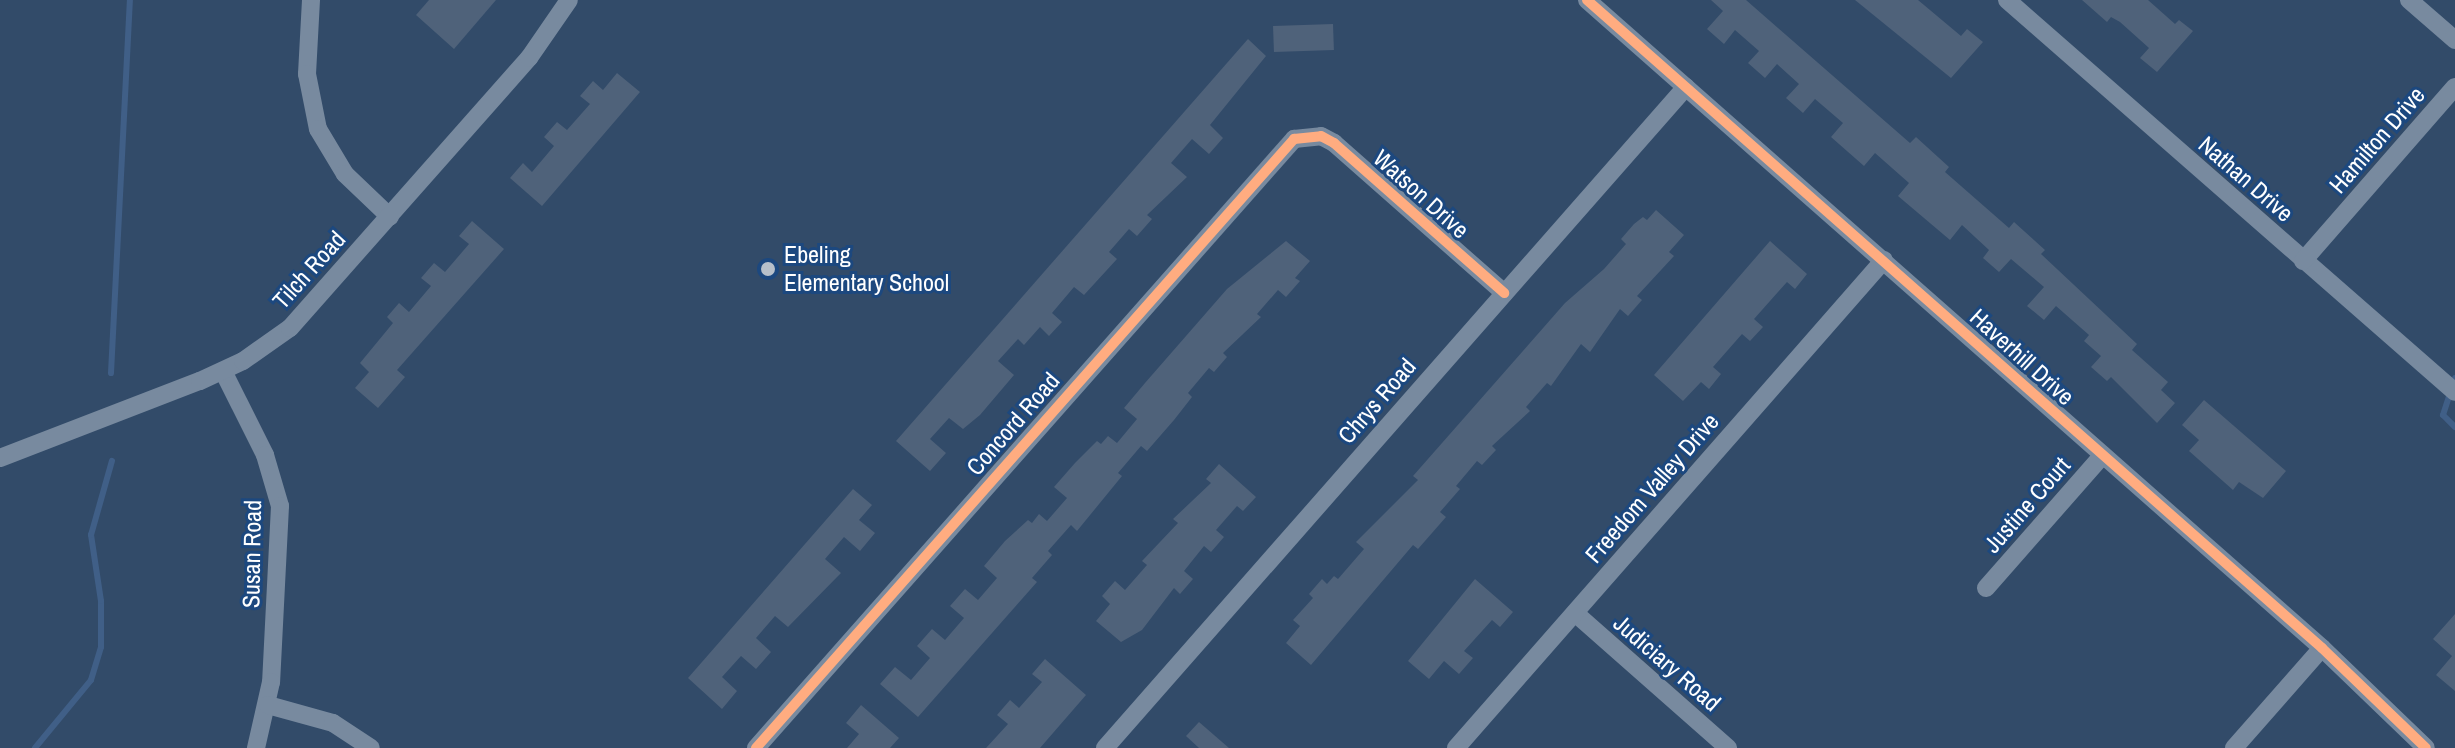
<!DOCTYPE html>
<html>
<head>
<meta charset="utf-8">
<style>
	body { margin:0 }
	#map { position:relative; width:2455px; height:748px; overflow:hidden; background:#324b69; font-family:"Archivo Narrow",sans-serif }
	div>[style] { position:absolute }
	[style*='--x'] { left:calc(var(--x)*1px); top:calc(var(--y)*1px); width:calc(var(--w)*1px); rotate:calc(var(--a)*1deg) }
	.stream>* { height:6px; margin:-3px; padding:0 3px; transform-origin:3px; border-radius:3px; background:#405f87 }
	.building>* { inset:0; background:#4f627a; transform-origin:0 0 }
	.street>* { height:18px; margin:-9px; padding:0 9px; transform-origin:9px; border-radius:9px; background:#788a9f }
	.cycleway>* { height:10px; margin:-5px; padding:0 5px; transform-origin:5px; border-radius:5px; background:#ffac80 }
	.dots>* { width:22px; height:22px; translate:-50% -50%; box-sizing:border-box; border:4px solid #1c487f; border-radius:50% }
	span { translate:-50% -50%; white-space:nowrap; text-align:center; line-height:1.15; -webkit-text-stroke:6px #1c487f; paint-order:stroke }
	.street-label { font-size:24px; color:#fff }
	.poi-label { font-size:24px; color:#fff }
	.left { translate:0 -50%; text-align:left }
</style>
</head>
<body>
<div id="map">
	<div class="stream">
		<i style="--x:111;--y:373;--w:373;--a:-87.1"></i>
		<i style="--x:2455;--y:378;--w:39;--a:108"></i>
		<i style="--x:2443;--y:415;--w:17;--a:45"></i>
		<i style="--x:35;--y:748;--w:88;--a:-50.5"></i>
		<i style="--x:91;--y:680;--w:34;--a:-73"></i>
		<i style="--x:101;--y:647;--w:46;--a:-90"></i>
		<i style="--x:101;--y:601;--w:67;--a:-98.6"></i>
		<i style="--x:91;--y:535;--w:77;--a:-74.2"></i>
	</div>
	<div class="building">
		<i style="clip-path:polygon(429px 0,496px 0,454px 49px,416px 15px)"></i>
		<i style="clip-path:polygon(1711px 0,1746px 0,1910px 143px,1916px 137px,1949px 167px,1945px 172px,2009px 228px,2014px 222px,2045px 250px,2041px 254px,2137px 344px,2132px 350px,2168px 382px,2161px 390px,2175px 403px,2157px 423px,2111px 377px,2107px 381px,2091px 367px,2101px 356px,2084px 341px,2089px 335px,2056px 306px,2044px 320px,2027px 306px,2044px 287px,2011px 259px,1999px 272px,1983px 258px,1989px 250px,1962px 225px,1950px 240px,1898px 196px,1909px 183px,1875px 153px,1864px 166px,1831px 137px,1843px 123px,1815px 99px,1803px 113px,1786px 98px,1799px 84px,1777px 64px,1765px 78px,1748px 63px,1759px 51px,1735px 30px,1724px 44px,1707px 29px,1723px 11px)"></i>
		<i style="clip-path:polygon(1855px 0,1918px 0,1961px 36px,1967px 29px,1983px 42px,1951px 78px)"></i>
		<i style="clip-path:polygon(2082px 0,2148px 0,2175px 24px,2179px 20px,2193px 31px,2157px 72px,2140px 58px,2149px 48px,2120px 22px,2111px 17px,2107px 22px)"></i>
		<i style="left:1333px;top:24px;width:26px;height:60px;rotate:88deg"></i>
		<i style="clip-path:polygon(1248px 39px,1266px 56px,1210px 125px,1223px 138px,1209px 154px,1192px 139px,1171px 163px,1187px 177px,1147px 215px,1152px 219px,1137px 236px,1129px 229px,1109px 252px,1117px 259px,1084px 295px,1074px 287px,1052px 313px,1062px 322px,1049px 336px,1040px 327px,1024px 345px,1018px 339px,998px 361px,1014px 375px,980px 415px,963px 429px,949px 418px,930px 439px,946px 453px,930px 471px,896px 441px)"></i>
		<i style="clip-path:polygon(617px 73px,640px 92px,542px 206px,510px 178px,523px 163px,532px 172px,554px 146px,544px 137px,557px 122px,567px 130px,590px 104px,580px 96px,593px 81px,603px 90px)"></i>
		<i style="clip-path:polygon(1656px 210px,1684px 235px,1669px 252px,1674px 256px,1637px 296px,1642px 300px,1628px 316px,1620px 309px,1590px 352px,1581px 344px,1551px 386px,1547px 383px,1526px 407px,1530px 411px,1492px 446px,1496px 450px,1482px 465px,1477px 461px,1456px 486px,1460px 489px,1440px 512px,1446px 517px,1418px 549px,1413px 545px,1311px 665px,1286px 643px,1300px 626px,1293px 620px,1313px 598px,1309px 594px,1322px 579px,1327px 584px,1334px 576px,1338px 579px,1364px 549px,1356px 542px,1418px 480px,1413px 476px,1565px 303px,1604px 269px,1626px 244px,1621px 239px,1634px 224px,1643px 217px,1647px 220px)"></i>
		<i style="clip-path:polygon(472px 221px,504px 249px,397px 370px,405px 377px,378px 408px,355px 388px,369px 372px,360px 363px,393px 323px,387px 317px,399px 303px,409px 312px,431px 286px,421px 278px,434px 263px,445px 272px,469px 244px,459px 236px)"></i>
		<i style="clip-path:polygon(1286px 241px,1310px 261px,1295px 278px,1300px 281px,1286px 297px,1278px 290px,1257px 314px,1261px 317px,1223px 353px,1227px 357px,1214px 372px,1209px 368px,1188px 393px,1192px 397px,1174px 420px,1147px 451px,1141px 446px,1118px 473px,1122px 476px,1077px 531px,1071px 525px,1048px 551px,1052px 555px,1032px 578px,1037px 582px,918px 717px,880px 684px,895px 667px,911px 680px,930px 658px,917px 646px,932px 629px,945px 640px,964px 618px,950px 606px,965px 589px,978px 600px,997px 578px,984px 566px,1005px 541px,1028px 520px,1032px 523px,1039px 514px,1047px 521px,1067px 498px,1054px 487px,1075px 463px,1097px 441px,1101px 444px,1108px 436px,1117px 443px,1137px 419px,1124px 408px,1145px 383px,1227px 289px)"></i>
		<i style="clip-path:polygon(1770px 241px,1807px 274px,1795px 289px,1787px 282px,1754px 319px,1763px 327px,1750px 341px,1742px 334px,1713px 367px,1721px 374px,1709px 389px,1701px 382px,1683px 401px,1654px 375px)"></i>
		<i style="clip-path:polygon(2204px 400px,2286px 471px,2263px 498px,2239px 482px,2233px 490px,2189px 451px,2199px 440px,2182px 425px)"></i>
		<i style="clip-path:polygon(1219px 464px,1256px 497px,1243px 511px,1237px 506px,1216px 530px,1224px 537px,1211px 552px,1204px 546px,1184px 571px,1193px 579px,1180px 594px,1174px 588px,1142px 630px,1121px 642px,1096px 621px,1110px 604px,1102px 596px,1115px 581px,1125px 590px,1147px 565px,1142px 561px,1178px 523px,1173px 519px,1211px 483px,1206px 479px)"></i>
		<i style="clip-path:polygon(853px 489px,872px 505px,859px 520px,875px 533px,860px 551px,844px 537px,825px 559px,841px 573px,788px 627px,775px 616px,756px 638px,771px 652px,756px 669px,741px 656px,722px 677px,737px 691px,722px 709px,688px 678px)"></i>
		<i style="clip-path:polygon(1475px 579px,1513px 612px,1500px 627px,1492px 620px,1464px 651px,1473px 658px,1459px 674px,1444px 661px,1429px 679px,1408px 661px)"></i>
		<i style="clip-path:polygon(2455px 614px,2455px 691px,2436px 675px,2452px 656px,2433px 639px)"></i>
		<i style="clip-path:polygon(1045px 659px,1086px 695px,1040px 748px,986px 748px,1008px 724px,997px 715px,1010px 700px,1019px 708px,1042px 682px,1032px 674px)"></i>
		<i style="clip-path:polygon(861px 705px,899px 738px,890px 748px,847px 748px,859px 734px,846px 723px)"></i>
		<i style="clip-path:polygon(1199px 722px,1229px 748px,1199px 748px,1186px 736px)"></i>
	</div>
	<div class="street">
		<i style="--x:311;--y:0;--w:74;--a:93.1"></i>
		<i style="--x:307;--y:74;--w:56;--a:78.7"></i>
		<i style="--x:318;--y:129;--w:52;--a:59"></i>
		<i style="--x:345;--y:174;--w:62;--a:43.7"></i>
		<i style="--x:1587;--y:0;--w:980;--a:41.4"></i>
		<i style="--x:2322;--y:648;--w:144;--a:43.9"></i>
		<i style="--x:2007;--y:0;--w:595;--a:41.19"></i>
		<i style="--x:2409;--y:0;--w:61;--a:41"></i>
		<i style="--x:2303;--y:261;--w:231;--a:-48.9"></i>
		<i style="--x:223;--y:371;--w:94;--a:63.4"></i>
		<i style="--x:265;--y:455;--w:53;--a:73.6"></i>
		<i style="--x:280;--y:506;--w:176;--a:92.9"></i>
		<i style="--x:271;--y:682;--w:68;--a:102.8"></i>
		<i style="--x:0;--y:458;--w:214;--a:-21.1"></i>
		<i style="--x:200;--y:381;--w:47;--a:-24.9"></i>
		<i style="--x:243;--y:361;--w:57;--a:-35.1"></i>
		<i style="--x:290;--y:328;--w:361;--a:-48.5"></i>
		<i style="--x:529;--y:58;--w:70;--a:-55.4"></i>
		<i style="--x:1986;--y:588;--w:177;--a:-48.7"></i>
		<i style="--x:1575;--y:613;--w:204;--a:41.4"></i>
		<i style="--x:268;--y:705;--w:67;--a:15.5"></i>
		<i style="--x:333;--y:723;--w:45;--a:33.3"></i>
		<i style="--x:756;--y:748;--w:813;--a:-48.54"></i>
		<i style="--x:1294;--y:139;--w:27;--a:-6"></i>
		<i style="--x:1321;--y:136;--w:15;--a:28"></i>
		<i style="--x:1334;--y:143;--w:227;--a:41.4"></i>
		<i style="--x:1105;--y:748;--w:880;--a:-48.69"></i>
		<i style="--x:1456;--y:748;--w:649;--a:-48.75"></i>
		<i style="--x:2234;--y:748;--w:133;--a:-48.7"></i>
	</div>
	<div class="cycleway">
		<i style="--x:1587;--y:0;--w:980;--a:41.4"></i>
		<i style="--x:2322;--y:648;--w:144;--a:43.9"></i>
		<i style="--x:756;--y:748;--w:813;--a:-48.54"></i>
		<i style="--x:1294;--y:139;--w:27;--a:-6"></i>
		<i style="--x:1321;--y:136;--w:15;--a:28"></i>
		<i style="--x:1334;--y:143;--w:227;--a:41.4"></i>
	</div>
	<div class="dots">
		<i style="left:768px;top:269px;background:#b7c0ca"></i>
	</div>
	<div class="street-label">
		<span style="left:2377px;top:140px;rotate:-49deg">Hamilton Drive</span>
		<span style="left:2246px;top:179px;rotate:41deg">Nathan Drive</span>
		<span style="left:1421px;top:194px;rotate:42deg">Watson Drive</span>
		<span style="left:309px;top:270px;rotate:-48deg">Tilch Road</span>
		<span style="left:2022px;top:357px;rotate:42deg">Haverhill Drive</span>
		<span style="left:1377px;top:401px;rotate:-49deg">Chrys Road</span>
		<span style="left:1013px;top:424px;rotate:-49deg">Concord Road</span>
		<span style="left:1652px;top:488px;rotate:-49deg">Freedom Valley Drive</span>
		<span style="left:2027px;top:505px;rotate:-49deg">Justine Court</span>
		<span style="left:252px;top:554px;rotate:-89deg">Susan Road</span>
		<span style="left:1667px;top:663px;rotate:41deg">Judiciary Road</span>
	</div>
	<div class="poi-label">
		<span class="left" style="left:784px;top:269px">Ebeling<br>Elementary School</span>
	</div>
</div>
</body>
</html>
